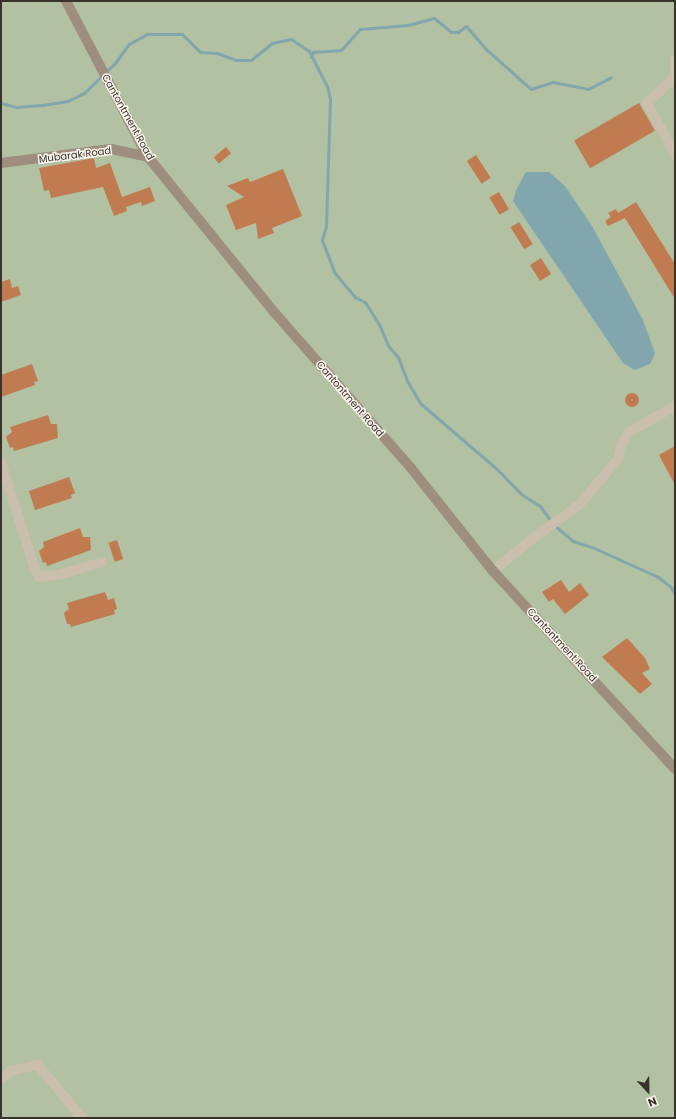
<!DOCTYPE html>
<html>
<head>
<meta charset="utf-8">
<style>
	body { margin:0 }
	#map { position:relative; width:676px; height:1119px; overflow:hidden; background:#f2ede1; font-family:Poppins,sans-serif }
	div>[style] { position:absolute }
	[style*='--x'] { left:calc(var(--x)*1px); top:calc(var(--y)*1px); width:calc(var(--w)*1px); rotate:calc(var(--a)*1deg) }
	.green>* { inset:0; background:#b2c1a1; transform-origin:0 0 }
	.water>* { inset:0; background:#81a6ae }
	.stream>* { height:3px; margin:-1.5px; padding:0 1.5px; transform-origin:1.5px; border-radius:1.5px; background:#81a6ae }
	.building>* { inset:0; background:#c07b51; transform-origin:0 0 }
	.round { border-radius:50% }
	.street>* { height:10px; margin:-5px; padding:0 5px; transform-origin:5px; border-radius:5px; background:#cabead }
	.secondary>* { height:10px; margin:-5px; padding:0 5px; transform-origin:5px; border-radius:5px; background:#9e8e7e }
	span { translate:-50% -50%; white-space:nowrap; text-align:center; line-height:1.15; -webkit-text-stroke:3px #faf6ed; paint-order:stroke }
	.street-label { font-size:10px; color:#39312b }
	.frame { position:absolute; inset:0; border:2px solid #39312b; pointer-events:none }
	.north { position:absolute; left:628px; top:1071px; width:40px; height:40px; -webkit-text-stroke:3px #faf6ed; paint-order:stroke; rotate:158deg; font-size:11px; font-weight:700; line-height:16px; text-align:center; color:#39312b }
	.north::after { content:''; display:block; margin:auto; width:14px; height:18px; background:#39312b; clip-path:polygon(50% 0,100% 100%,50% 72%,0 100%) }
</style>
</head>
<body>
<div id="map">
	<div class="green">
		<i style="left:1px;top:1px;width:674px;height:1117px"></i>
	</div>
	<div class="water">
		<i style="clip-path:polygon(526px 172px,549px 172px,565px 186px,592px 226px,643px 320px,655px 353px,650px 364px,635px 370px,623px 363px,513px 201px,517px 188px)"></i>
	</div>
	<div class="stream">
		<i style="--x:311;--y:57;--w:5;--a:-68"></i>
		<i style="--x:313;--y:52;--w:28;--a:-4"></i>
		<i style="--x:341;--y:50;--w:28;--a:-48"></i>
		<i style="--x:360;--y:29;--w:48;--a:-4.8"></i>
		<i style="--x:408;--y:25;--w:27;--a:-15"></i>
		<i style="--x:434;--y:18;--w:22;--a:39"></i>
		<i style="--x:451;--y:32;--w:7;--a:0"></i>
		<i style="--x:458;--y:32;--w:10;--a:-37"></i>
		<i style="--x:466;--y:26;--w:33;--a:49"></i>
		<i style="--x:488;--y:51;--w:57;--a:41.5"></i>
		<i style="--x:531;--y:89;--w:23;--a:-18"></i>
		<i style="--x:553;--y:82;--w:36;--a:11"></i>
		<i style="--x:588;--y:89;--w:25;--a:-27"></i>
		<i style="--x:1;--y:103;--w:16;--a:15"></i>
		<i style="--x:16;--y:107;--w:27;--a:-4"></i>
		<i style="--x:43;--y:105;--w:25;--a:-9"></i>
		<i style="--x:68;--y:101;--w:18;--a:-27"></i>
		<i style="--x:84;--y:93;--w:43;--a:-44.1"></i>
		<i style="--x:115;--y:63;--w:24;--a:-54"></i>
		<i style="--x:129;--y:44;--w:21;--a:-29"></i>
		<i style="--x:147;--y:34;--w:35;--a:0"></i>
		<i style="--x:182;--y:34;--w:25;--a:45"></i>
		<i style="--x:200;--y:52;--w:17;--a:3"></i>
		<i style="--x:217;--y:53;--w:20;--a:20"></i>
		<i style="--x:236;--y:60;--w:15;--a:0"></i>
		<i style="--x:251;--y:60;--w:27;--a:-39"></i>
		<i style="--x:272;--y:43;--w:19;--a:-12"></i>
		<i style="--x:291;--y:39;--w:22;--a:34"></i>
		<i style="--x:309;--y:51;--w:39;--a:63"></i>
		<i style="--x:327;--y:86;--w:13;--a:77"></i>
		<i style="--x:330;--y:99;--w:127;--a:91.8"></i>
		<i style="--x:326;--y:226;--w:15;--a:106"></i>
		<i style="--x:322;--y:240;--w:34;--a:69"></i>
		<i style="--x:334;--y:272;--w:33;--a:50"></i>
		<i style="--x:355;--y:297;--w:11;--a:27"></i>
		<i style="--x:365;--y:302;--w:26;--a:58"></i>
		<i style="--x:379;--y:324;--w:25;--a:67"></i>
		<i style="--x:389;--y:347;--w:13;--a:48"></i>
		<i style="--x:398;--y:357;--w:26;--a:69"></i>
		<i style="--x:407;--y:381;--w:26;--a:59"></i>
		<i style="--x:420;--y:403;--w:103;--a:40.7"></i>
		<i style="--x:498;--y:470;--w:33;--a:46"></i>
		<i style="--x:521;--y:494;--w:22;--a:32"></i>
		<i style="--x:540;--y:506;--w:24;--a:54"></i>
		<i style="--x:554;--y:525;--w:25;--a:40"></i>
		<i style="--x:573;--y:541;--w:20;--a:18"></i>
		<i style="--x:592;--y:547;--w:72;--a:24.4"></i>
		<i style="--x:658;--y:577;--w:16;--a:38"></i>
		<i style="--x:671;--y:587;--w:9;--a:63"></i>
	</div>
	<div class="building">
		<i style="left:639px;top:103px;width:32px;height:75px;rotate:60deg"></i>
		<i style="left:226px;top:147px;width:8px;height:16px;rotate:50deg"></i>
		<i style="left:476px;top:155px;width:27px;height:11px;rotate:57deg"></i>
		<i style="clip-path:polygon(94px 158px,96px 168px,110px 163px,122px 197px,150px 187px,155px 201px,142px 206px,141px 202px,126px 207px,127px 211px,114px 216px,103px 187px,51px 198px,49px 190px,44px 191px,39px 168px)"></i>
		<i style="clip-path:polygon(283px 169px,302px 216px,272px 228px,274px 233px,258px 239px,256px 223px,236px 230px,226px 205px,244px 197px,227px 186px,248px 178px,250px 182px)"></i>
		<i style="left:499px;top:192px;width:20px;height:11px;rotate:60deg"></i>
		<i style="clip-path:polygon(636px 202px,675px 264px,675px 299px,625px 218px,608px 226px,605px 221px,611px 217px,608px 213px,616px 209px,618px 213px)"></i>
		<i style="left:519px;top:222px;width:26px;height:10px;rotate:58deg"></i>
		<i style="left:541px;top:258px;width:19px;height:13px;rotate:58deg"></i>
		<i style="clip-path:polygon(10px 279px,12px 288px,18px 286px,21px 295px,1px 302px,1px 282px)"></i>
		<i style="clip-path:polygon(32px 364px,38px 381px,34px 382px,35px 385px,1px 397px,1px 375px)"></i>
		<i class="round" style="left:625px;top:393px;width:14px;height:14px"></i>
		<i style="clip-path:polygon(48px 415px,51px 424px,57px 424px,58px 438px,14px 451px,13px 447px,10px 448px,6px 437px,12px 432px,10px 427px)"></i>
		<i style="clip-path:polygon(675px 446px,675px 485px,659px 455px)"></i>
		<i style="clip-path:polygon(69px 477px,75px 493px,71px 495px,72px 498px,35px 510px,29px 491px)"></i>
		<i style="clip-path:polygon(80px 528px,83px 537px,90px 537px,91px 550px,47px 566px,46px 562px,43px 563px,39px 551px,44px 547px,43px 542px)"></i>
		<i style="left:117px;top:540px;width:20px;height:9px;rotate:72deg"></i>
		<i style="clip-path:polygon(561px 580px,569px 592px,580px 583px,589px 595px,565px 614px,553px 599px,549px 602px,542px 592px)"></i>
		<i style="clip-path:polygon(105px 592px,108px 600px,114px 598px,117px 609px,114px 610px,115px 614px,71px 627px,70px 624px,67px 624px,64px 613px,69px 609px,67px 603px)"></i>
		<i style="clip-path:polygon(627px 638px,645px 658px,650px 669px,642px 673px,652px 684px,640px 694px,602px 657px)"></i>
	</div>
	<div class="street">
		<i style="--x:675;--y:59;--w:16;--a:90"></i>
		<i style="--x:675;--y:77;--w:38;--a:137"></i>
		<i style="--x:647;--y:103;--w:59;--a:61.7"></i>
		<i style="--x:1;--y:462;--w:113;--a:72.5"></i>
		<i style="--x:35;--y:570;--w:8;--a:60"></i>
		<i style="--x:39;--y:577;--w:23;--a:-7"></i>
		<i style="--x:62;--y:574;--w:42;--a:-16.7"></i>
		<i style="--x:493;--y:571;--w:50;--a:-39.4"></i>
		<i style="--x:532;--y:539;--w:58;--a:-35.9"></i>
		<i style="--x:579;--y:505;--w:60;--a:-49.7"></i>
		<i style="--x:618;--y:459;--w:14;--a:-78"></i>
		<i style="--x:621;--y:445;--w:15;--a:-58"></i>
		<i style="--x:629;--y:432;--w:53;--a:-29.5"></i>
		<i style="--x:1;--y:1079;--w:13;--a:-39"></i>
		<i style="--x:11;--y:1071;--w:28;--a:-13"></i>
		<i style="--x:38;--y:1065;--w:69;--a:50.3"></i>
	</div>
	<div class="secondary">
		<i style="--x:66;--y:1;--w:176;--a:62.3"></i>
		<i style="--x:148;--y:157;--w:200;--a:50.9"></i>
		<i style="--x:274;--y:312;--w:208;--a:48.7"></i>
		<i style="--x:411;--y:468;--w:132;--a:51.5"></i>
		<i style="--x:493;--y:571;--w:269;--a:47.4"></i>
		<i style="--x:1;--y:163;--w:111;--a:-7.3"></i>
		<i style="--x:111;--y:149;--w:38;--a:12"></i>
	</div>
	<div class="street-label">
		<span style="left:128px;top:117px;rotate:61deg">Cantontment Road</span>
		<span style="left:75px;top:155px;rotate:-7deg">Mubarak Road</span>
		<span style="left:350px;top:399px;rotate:49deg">Cantontment Road</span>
		<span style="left:562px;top:645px;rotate:47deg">Cantontment Road</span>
	</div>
	<div class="frame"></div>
	<div class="north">N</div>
</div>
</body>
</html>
